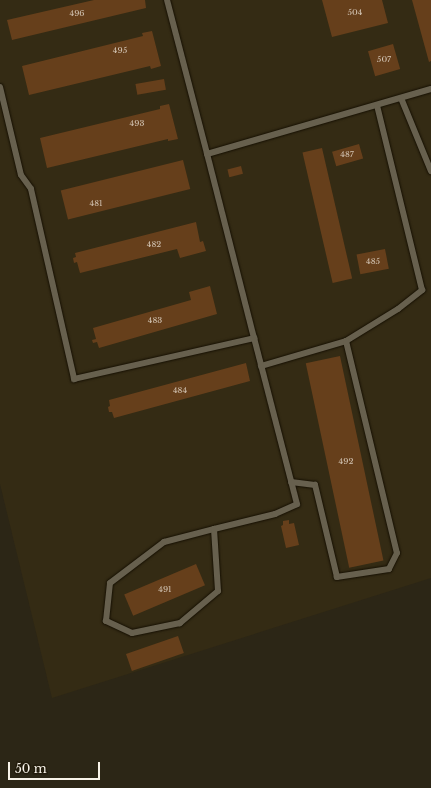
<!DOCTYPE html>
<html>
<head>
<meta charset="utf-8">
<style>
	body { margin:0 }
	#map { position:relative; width:431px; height:788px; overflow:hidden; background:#2c2616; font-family:"Libre Baskerville",serif }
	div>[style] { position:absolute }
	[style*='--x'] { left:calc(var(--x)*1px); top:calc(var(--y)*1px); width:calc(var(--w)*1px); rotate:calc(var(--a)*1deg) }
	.built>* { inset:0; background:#342b14 }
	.building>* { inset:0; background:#663f1b; transform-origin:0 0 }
	.roads { filter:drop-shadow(0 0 1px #150f02) drop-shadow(0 0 1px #150f02) }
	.lane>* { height:6px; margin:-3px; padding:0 3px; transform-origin:3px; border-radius:3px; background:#67604e }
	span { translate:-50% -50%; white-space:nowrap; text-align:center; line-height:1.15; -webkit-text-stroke:3px #231c0c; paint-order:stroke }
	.number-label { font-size:8px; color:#d4c6b6 }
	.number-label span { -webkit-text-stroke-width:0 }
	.scale { position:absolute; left:8px; top:762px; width:92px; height:18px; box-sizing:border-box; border:2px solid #f8f3e9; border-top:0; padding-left:5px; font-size:12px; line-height:14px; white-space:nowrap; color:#f8f3e9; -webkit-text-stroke:3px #231c0c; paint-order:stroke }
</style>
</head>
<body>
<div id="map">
	<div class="built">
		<i style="clip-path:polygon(0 0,431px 0,431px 578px,52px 698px,0 484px)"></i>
	</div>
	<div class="building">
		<i style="clip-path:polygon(94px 0,145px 0,146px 8px,12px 40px,7px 20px)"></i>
		<i style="clip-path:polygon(322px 0,382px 0,388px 23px,332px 37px)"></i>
		<i style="clip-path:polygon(412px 0,431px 0,431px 61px,429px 62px)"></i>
		<i style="clip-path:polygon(152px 31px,161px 66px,151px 69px,150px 66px,29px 95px,22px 66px,143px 36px,142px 33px)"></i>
		<i style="left:393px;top:44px;width:26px;height:26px;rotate:74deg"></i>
		<i style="left:164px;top:79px;width:11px;height:29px;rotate:80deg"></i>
		<i style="clip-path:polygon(169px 104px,178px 139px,168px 141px,168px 139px,47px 168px,40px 138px,160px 109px,160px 106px)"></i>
		<i style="left:359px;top:144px;width:15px;height:28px;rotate:74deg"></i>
		<i style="left:322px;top:148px;width:134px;height:20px;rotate:77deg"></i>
		<i style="left:183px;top:160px;width:30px;height:126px;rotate:76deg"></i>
		<i style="left:241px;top:166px;width:8px;height:14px;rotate:76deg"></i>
		<i style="clip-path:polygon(196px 222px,200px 242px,203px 241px,206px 251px,180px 258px,177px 249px,80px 273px,77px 262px,74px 263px,73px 258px,76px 257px,75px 253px)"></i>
		<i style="left:385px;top:249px;width:20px;height:29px;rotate:79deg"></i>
		<i style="clip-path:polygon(210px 286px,217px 314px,99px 348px,97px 342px,93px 343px,92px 340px,96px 339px,93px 328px,191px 300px,189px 292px)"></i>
		<i style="left:340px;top:356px;width:209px;height:35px;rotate:78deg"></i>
		<i style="clip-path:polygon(246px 363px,250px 381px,114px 418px,112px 412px,109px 412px,108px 407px,110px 406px,109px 400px)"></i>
		<i style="clip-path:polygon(289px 520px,289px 524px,294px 523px,299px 545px,286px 548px,281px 526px,283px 525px,283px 521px)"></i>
		<i style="left:196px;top:564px;width:23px;height:78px;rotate:67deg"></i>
		<i style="left:178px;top:636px;width:18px;height:55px;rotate:71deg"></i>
	</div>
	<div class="roads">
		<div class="lane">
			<i style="--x:167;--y:0;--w:159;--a:75.4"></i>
			<i style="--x:207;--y:154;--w:233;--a:-16.2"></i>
			<i style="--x:0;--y:87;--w:90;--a:76.6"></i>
			<i style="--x:21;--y:175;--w:17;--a:54"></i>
			<i style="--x:31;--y:189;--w:195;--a:77.2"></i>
			<i style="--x:74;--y:379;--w:185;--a:-12.8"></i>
			<i style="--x:254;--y:338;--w:190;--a:-104.3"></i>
			<i style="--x:401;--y:98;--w:79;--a:67.7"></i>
			<i style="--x:346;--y:341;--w:61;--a:-31.6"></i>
			<i style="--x:398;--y:309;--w:31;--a:-38"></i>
			<i style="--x:422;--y:290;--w:190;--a:-103.7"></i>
			<i style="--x:261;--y:366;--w:89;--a:-16.4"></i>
			<i style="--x:346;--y:341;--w:218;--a:76.5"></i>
			<i style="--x:397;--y:553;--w:18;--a:117"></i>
			<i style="--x:389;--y:569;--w:53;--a:171.3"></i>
			<i style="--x:337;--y:577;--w:95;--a:-103.4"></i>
			<i style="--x:315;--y:485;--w:24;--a:-173"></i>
			<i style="--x:214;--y:529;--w:62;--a:86.3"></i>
			<i style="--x:218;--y:591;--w:50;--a:139.9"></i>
			<i style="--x:180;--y:623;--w:49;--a:168.2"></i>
			<i style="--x:132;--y:633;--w:29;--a:-155"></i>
			<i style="--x:106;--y:621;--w:38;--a:-84"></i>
			<i style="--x:110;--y:583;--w:68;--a:-37.2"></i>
			<i style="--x:164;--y:542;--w:52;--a:-14.6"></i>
			<i style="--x:214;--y:529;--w:63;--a:-13.8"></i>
			<i style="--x:275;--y:514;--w:24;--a:-24"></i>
			<i style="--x:297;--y:504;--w:171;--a:-104.5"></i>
		</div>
	</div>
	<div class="number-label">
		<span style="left:355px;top:13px">504</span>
		<span style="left:77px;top:14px">496</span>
		<span style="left:120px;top:51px">495</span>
		<span style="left:384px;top:60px">507</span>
		<span style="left:137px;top:124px">493</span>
		<span style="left:347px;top:155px">487</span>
		<span style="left:96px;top:204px">481</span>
		<span style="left:154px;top:245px">482</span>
		<span style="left:373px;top:262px">485</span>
		<span style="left:155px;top:321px">483</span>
		<span style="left:180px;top:391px">484</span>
		<span style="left:346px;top:462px">492</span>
		<span style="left:165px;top:590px">491</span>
	</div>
	<div class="scale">50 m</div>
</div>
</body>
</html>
